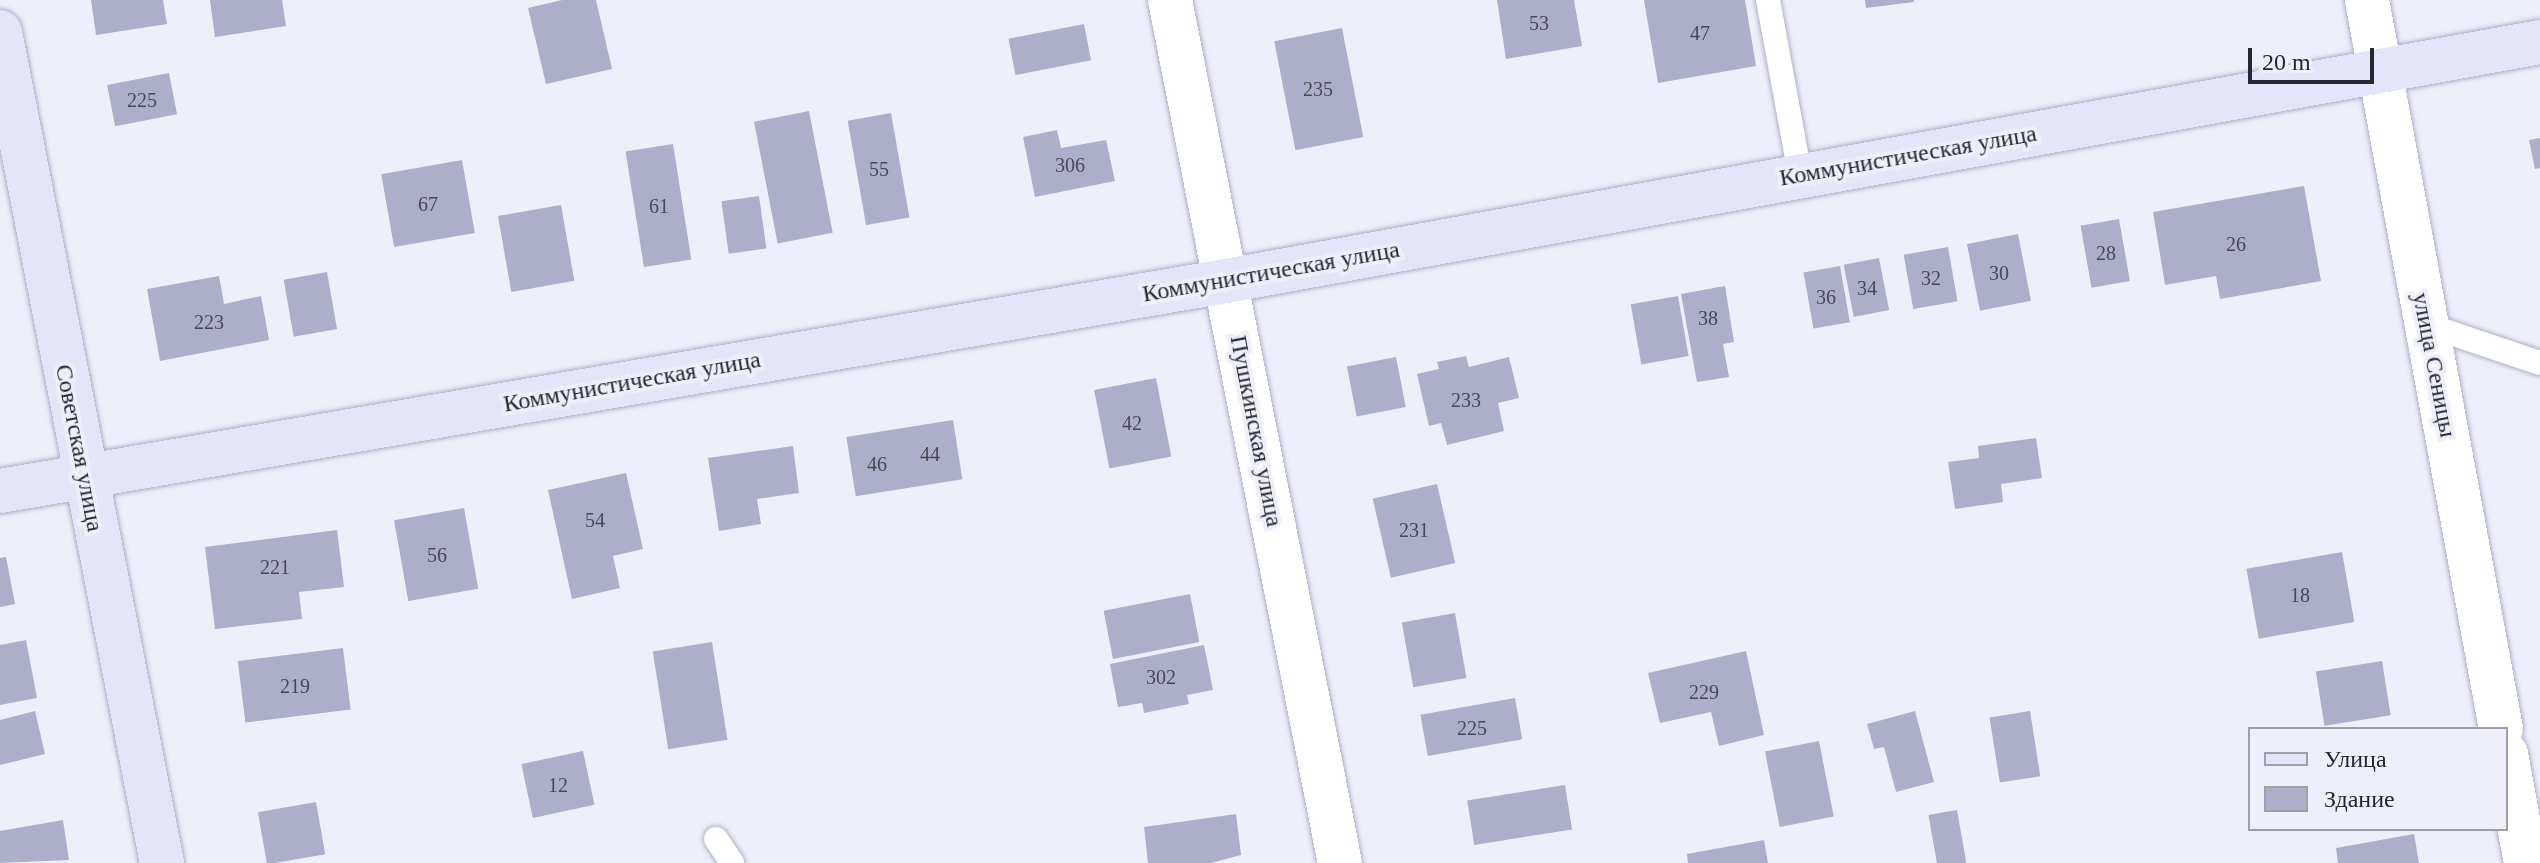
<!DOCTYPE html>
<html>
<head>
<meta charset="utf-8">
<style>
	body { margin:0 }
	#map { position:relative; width:2540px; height:863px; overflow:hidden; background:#eeeffa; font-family:Georgia,serif }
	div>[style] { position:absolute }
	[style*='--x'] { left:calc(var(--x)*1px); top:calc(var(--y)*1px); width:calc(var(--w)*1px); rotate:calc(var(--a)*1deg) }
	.building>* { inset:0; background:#adafca; transform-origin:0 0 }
	.roads { filter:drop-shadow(0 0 2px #adafc9) drop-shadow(0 0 2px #adafc9) }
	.lane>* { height:24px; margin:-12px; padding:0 12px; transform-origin:12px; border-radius:12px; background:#fff }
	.street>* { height:44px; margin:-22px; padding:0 22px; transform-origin:22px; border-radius:22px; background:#fff }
	.secondary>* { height:44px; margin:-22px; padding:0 22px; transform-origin:22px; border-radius:22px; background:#e5e5fa }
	span { translate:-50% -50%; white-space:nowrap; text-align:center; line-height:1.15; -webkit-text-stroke:8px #eeeffa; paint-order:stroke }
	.number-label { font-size:20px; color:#474856 }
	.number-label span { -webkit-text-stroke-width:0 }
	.street-label { font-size:24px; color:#252630 }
	.legend { position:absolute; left:2248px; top:727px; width:260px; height:104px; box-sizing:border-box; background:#eeeffa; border:2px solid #9e9fa9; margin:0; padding:10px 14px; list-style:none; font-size:24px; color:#252630 }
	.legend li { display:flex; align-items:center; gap:16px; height:40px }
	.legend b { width:40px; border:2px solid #9e9fa9 }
	.scale { position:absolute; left:2248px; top:48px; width:126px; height:36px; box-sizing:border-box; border:4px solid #252630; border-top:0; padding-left:10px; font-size:24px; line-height:28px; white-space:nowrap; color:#252630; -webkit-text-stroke:6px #eeeffa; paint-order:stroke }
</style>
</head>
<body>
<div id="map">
	<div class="building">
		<i style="clip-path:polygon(91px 0,163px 0,167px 24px,96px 35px)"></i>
		<i style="clip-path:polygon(210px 0,282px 0,286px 26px,215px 37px)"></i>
		<i style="clip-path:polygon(562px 0,596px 0,612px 69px,546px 84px,528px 8px)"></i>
		<i style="clip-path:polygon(1497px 0,1574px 0,1582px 46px,1506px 59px)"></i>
		<i style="clip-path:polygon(1644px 0,1745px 0,1756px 66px,1658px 83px)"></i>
		<i style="clip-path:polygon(1865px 0,1914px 0,1914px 2px,1866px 8px)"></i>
		<i style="left:1084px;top:24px;width:37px;height:77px;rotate:79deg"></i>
		<i style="left:1342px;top:28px;width:111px;height:69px;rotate:79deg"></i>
		<i style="left:169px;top:73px;width:42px;height:63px;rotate:79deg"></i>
		<i style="left:809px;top:111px;width:124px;height:56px;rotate:79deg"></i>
		<i style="left:891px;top:113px;width:106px;height:44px;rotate:80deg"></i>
		<i style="clip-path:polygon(1057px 130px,1061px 148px,1106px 140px,1115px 181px,1035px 197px,1023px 137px)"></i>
		<i style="clip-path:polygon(2540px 138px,2540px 168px,2535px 169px,2529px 140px)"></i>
		<i style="left:673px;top:144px;width:117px;height:48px;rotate:81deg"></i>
		<i style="left:462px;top:160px;width:74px;height:82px;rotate:80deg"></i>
		<i style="clip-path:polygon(2304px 186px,2321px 281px,2220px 299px,2216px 276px,2165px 285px,2153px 212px)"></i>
		<i style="left:759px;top:196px;width:53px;height:38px;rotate:82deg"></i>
		<i style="left:561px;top:205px;width:77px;height:64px;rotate:80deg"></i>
		<i style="left:2119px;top:219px;width:63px;height:39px;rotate:80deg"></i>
		<i style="left:2018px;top:234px;width:68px;height:52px;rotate:79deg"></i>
		<i style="left:1948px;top:247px;width:55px;height:45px;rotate:80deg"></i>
		<i style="left:1879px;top:258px;width:53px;height:36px;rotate:79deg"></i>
		<i style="left:1840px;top:266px;width:57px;height:37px;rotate:80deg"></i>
		<i style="left:327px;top:272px;width:58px;height:44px;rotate:80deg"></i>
		<i style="clip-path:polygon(219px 276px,224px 304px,261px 296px,269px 340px,160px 361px,147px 289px)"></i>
		<i style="clip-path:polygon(1725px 286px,1734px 342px,1723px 344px,1729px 377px,1697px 382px,1681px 294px)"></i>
		<i style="left:1678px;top:296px;width:61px;height:48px;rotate:80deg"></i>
		<i style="clip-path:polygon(1466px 356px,1469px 367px,1509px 357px,1519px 398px,1498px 403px,1504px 431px,1447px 445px,1441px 423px,1429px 426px,1417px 374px,1439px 369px,1437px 362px)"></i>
		<i style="left:1396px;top:357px;width:51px;height:50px;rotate:79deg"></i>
		<i style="left:1156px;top:378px;width:80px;height:63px;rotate:79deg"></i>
		<i style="left:953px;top:420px;width:60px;height:108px;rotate:81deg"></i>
		<i style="clip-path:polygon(2036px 438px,2042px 478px,2001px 484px,2003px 502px,1955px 509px,1948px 462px,1979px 458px,1978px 446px)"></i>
		<i style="clip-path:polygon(793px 446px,799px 493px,757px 499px,761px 524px,719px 531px,708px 458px)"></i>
		<i style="clip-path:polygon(626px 473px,643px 549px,613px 556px,620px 588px,572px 599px,548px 490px)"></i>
		<i style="left:1437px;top:484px;width:81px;height:66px;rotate:77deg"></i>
		<i style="left:464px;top:508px;width:82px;height:71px;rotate:80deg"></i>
		<i style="clip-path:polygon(337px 530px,344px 587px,299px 592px,302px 619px,215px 629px,205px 547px)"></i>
		<i style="left:2342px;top:552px;width:71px;height:97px;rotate:80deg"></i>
		<i style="clip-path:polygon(6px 557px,15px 604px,0 607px,0 558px)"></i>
		<i style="left:1190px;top:594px;width:49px;height:88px;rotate:79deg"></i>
		<i style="left:1455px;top:613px;width:66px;height:54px;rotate:80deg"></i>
		<i style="clip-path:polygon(26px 640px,37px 698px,0 705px,0 645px)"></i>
		<i style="left:712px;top:642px;width:99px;height:60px;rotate:81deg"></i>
		<i style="clip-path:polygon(1204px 645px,1213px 690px,1187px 695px,1189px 704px,1144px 713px,1142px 703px,1118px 707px,1110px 664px)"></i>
		<i style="left:343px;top:648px;width:62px;height:106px;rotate:83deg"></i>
		<i style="clip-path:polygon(1746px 651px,1764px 735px,1719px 746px,1711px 712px,1660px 723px,1648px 673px)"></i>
		<i style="left:2382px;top:661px;width:55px;height:67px;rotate:81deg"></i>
		<i style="left:1515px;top:698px;width:42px;height:96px;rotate:80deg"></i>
		<i style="clip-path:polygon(35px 711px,45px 754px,0 765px,0 720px)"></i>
		<i style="clip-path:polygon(1915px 711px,1934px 782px,1896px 792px,1884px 747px,1874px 749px,1867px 724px)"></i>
		<i style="left:2030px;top:711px;width:66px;height:41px;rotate:81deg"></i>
		<i style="left:1819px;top:741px;width:77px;height:55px;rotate:79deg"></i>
		<i style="left:583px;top:751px;width:55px;height:63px;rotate:78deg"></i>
		<i style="left:1565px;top:785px;width:45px;height:99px;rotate:81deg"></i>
		<i style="left:316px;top:802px;width:53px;height:59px;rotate:80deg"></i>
		<i style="left:1957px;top:810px;width:54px;height:29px;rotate:80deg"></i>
		<i style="clip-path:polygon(1236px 814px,1241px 855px,1211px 863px,1148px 863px,1144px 827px)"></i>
		<i style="clip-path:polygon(63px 820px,69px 860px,0 863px,0 831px)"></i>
		<i style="clip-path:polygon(2414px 834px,2419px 863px,2338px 863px,2336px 848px)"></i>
		<i style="clip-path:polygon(1764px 840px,1768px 863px,1688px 863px,1687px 854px)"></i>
	</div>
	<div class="roads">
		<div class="lane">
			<i style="--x:1768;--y:0;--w:178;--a:79.6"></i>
			<i style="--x:2427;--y:325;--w:119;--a:18.6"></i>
			<i style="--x:716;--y:839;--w:29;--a:56"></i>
		</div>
		<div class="street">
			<i style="--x:1170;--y:0;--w:880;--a:78.86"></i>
			<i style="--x:2367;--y:0;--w:741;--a:79.58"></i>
			<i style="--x:2506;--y:754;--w:111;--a:79.6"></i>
		</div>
		<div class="secondary">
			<i style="--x:0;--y:32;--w:847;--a:78.97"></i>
			<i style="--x:0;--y:491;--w:1244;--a:-9.72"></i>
			<i style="--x:1226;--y:281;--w:1336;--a:-10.31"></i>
		</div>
	</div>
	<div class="number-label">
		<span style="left:1539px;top:23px">53</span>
		<span style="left:1700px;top:33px">47</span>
		<span style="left:1318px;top:89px">235</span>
		<span style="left:142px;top:100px">225</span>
		<span style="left:1070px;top:165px">306</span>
		<span style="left:879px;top:169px">55</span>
		<span style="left:428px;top:204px">67</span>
		<span style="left:659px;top:206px">61</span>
		<span style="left:2236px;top:244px">26</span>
		<span style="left:2106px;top:253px">28</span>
		<span style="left:1999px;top:273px">30</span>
		<span style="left:1931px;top:278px">32</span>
		<span style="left:1867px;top:288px">34</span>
		<span style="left:1826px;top:297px">36</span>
		<span style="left:1708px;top:318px">38</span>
		<span style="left:209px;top:322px">223</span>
		<span style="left:1466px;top:400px">233</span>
		<span style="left:1132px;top:423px">42</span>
		<span style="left:930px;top:454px">44</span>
		<span style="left:877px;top:464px">46</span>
		<span style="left:595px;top:520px">54</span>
		<span style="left:1414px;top:530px">231</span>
		<span style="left:437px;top:555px">56</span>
		<span style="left:275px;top:567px">221</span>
		<span style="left:2300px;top:595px">18</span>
		<span style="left:1161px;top:677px">302</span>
		<span style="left:295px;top:686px">219</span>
		<span style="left:1704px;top:692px">229</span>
		<span style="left:1472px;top:728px">225</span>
		<span style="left:558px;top:785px">12</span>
	</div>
	<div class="street-label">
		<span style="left:1908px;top:156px;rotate:-10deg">Коммунистическая улица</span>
		<span style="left:1271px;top:272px;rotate:-10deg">Коммунистическая улица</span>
		<span style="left:2434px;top:365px;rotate:79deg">улица Сеницы</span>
		<span style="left:632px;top:382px;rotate:-10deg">Коммунистическая улица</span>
		<span style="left:1256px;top:431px;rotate:79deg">Пушкинская улица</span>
		<span style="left:79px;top:448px;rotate:79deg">Советская улица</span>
	</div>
	<ul class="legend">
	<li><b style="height:10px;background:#e5e5fa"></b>Улица</li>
	<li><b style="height:22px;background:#adafca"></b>Здание</li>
	</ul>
	<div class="scale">20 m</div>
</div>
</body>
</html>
